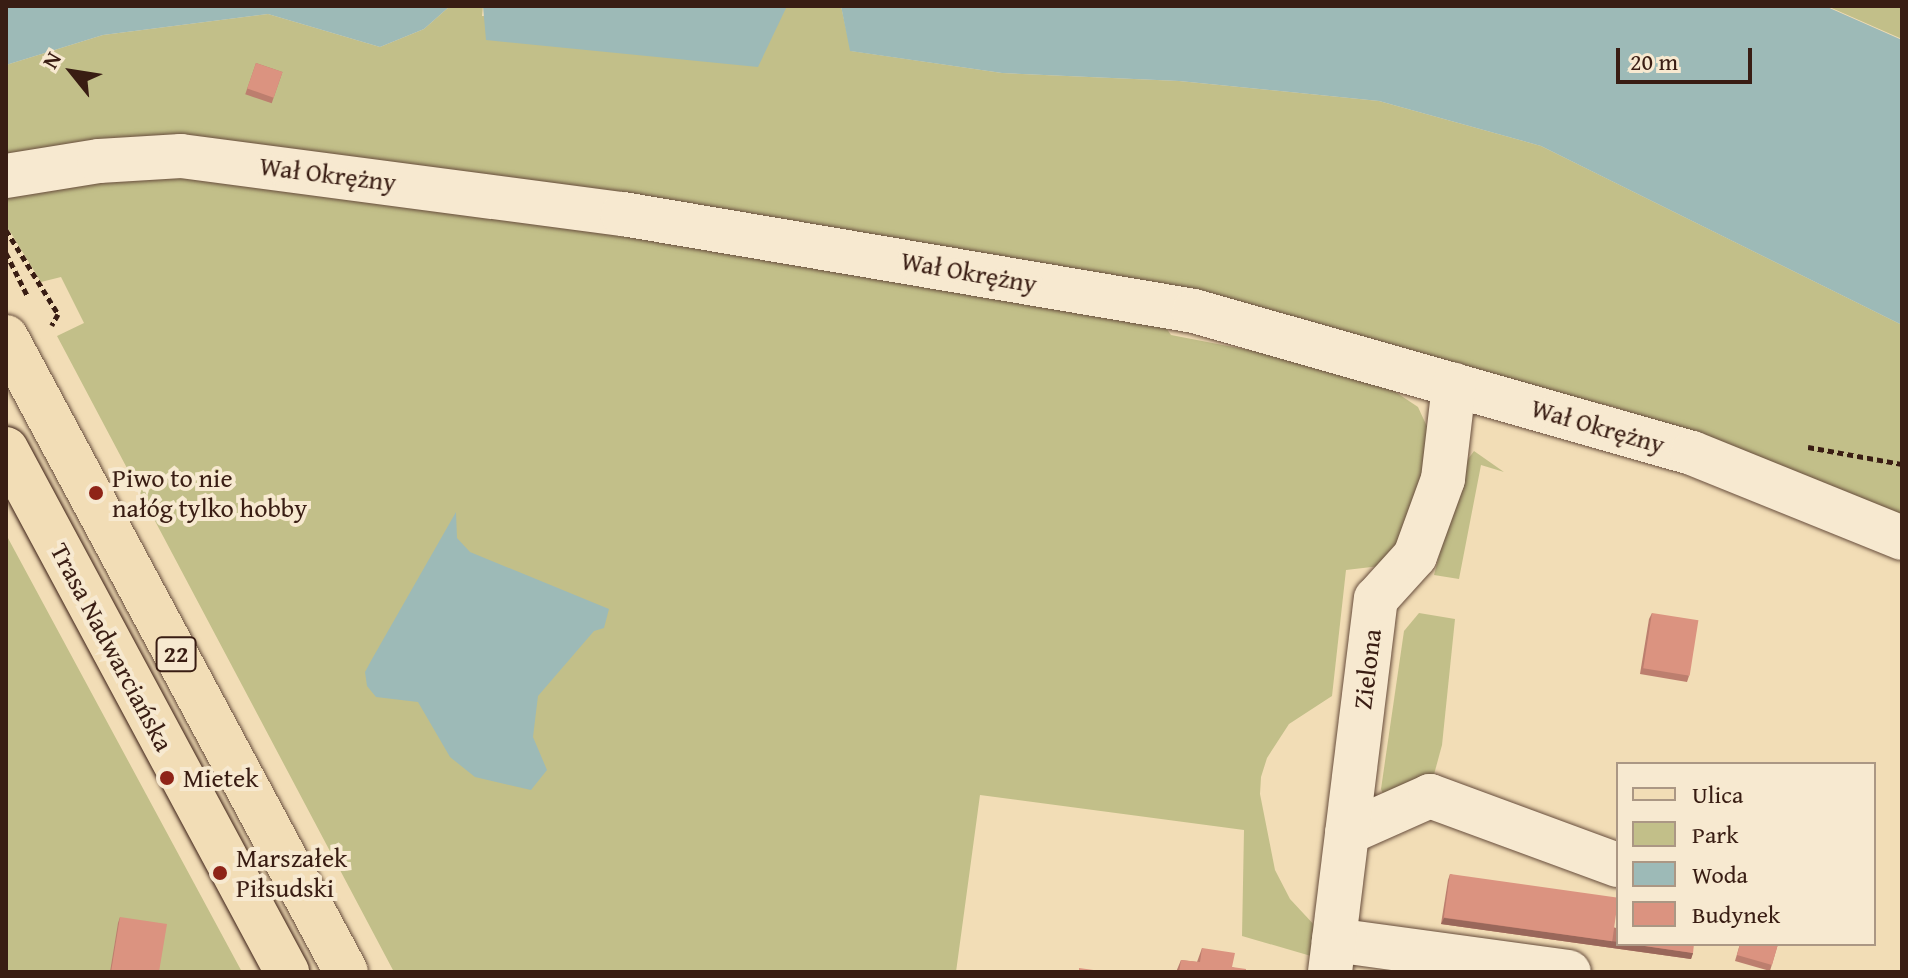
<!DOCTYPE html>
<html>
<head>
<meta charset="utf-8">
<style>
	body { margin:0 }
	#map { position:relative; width:1908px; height:978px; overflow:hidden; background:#f2ddb6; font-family:"Gentium Book Plus",serif }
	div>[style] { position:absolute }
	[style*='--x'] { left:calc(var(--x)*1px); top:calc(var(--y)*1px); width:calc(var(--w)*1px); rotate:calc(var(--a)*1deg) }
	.green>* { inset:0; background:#c2bf89 }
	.water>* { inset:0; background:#9dbab7 }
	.path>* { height:5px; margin-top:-2.5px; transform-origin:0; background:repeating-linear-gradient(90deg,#391d13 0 6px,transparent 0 10px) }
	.roads { filter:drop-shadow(0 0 2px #674d3c) drop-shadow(0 0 2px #674d3c) }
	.minor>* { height:44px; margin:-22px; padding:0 22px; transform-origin:22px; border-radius:22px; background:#f7e9d0 }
	.major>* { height:44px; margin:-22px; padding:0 22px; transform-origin:22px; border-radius:22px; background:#f2ddb6 }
	.bridges { filter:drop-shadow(0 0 2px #391d13) drop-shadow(0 0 2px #391d13) }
	.major-bridge>* { height:44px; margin:-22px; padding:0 22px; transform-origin:22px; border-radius:22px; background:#f2ddb6 }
	.wall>* { inset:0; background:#bc7e6e; transform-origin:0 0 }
	.shaded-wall>* { inset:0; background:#99675a }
	.building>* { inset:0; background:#db9380; transform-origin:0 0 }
	.dots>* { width:22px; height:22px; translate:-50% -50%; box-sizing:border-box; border:4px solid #f7e9d0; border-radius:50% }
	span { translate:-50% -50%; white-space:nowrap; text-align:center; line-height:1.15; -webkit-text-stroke:8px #f7e9d0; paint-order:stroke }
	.shield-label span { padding:2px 6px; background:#f7e9d0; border:2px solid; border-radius:6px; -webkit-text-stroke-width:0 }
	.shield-label { font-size:24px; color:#391d13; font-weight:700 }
	.street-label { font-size:26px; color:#391d13 }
	.poi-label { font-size:26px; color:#391d13 }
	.left { translate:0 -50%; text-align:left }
	.frame { position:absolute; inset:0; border:8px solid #391d13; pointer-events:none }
	.legend { position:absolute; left:1616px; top:762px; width:260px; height:184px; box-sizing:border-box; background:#f7e9d0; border:2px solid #ab9784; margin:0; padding:10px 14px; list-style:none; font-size:24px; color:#391d13 }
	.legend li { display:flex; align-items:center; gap:16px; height:40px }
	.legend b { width:40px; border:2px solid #ab9784 }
	.north { position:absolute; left:32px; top:32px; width:80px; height:80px; -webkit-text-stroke:6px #f7e9d0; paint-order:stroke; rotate:300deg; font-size:22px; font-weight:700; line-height:32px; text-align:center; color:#391d13 }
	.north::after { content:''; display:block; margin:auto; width:28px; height:36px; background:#391d13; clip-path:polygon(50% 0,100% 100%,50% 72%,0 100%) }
	.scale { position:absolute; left:1616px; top:48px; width:136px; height:36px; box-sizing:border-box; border:4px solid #391d13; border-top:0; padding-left:10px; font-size:24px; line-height:28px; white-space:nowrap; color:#391d13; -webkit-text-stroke:6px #f7e9d0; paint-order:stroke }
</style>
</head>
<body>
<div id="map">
	<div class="green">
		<i style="clip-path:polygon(450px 6px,483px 6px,482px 16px,841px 6px,851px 51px,1002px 73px,1179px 81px,1379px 101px,1541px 146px,1902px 325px,1902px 517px,1615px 407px,1149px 303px,1171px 335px,1367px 373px,1418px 407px,1429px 431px,1430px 506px,1380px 566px,1346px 570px,1332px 696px,1289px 724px,1267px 758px,1261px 777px,1260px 794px,1275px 870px,1290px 899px,1317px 928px,1311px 956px,1242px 936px,1244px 830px,980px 795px,956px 972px,394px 972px,57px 336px,84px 323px,61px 277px,41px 282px,6px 225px,6px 65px,103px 35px,268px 14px,380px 47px,424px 29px)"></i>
		<i style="clip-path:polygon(1827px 6px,1902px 6px,1902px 39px,1886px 32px)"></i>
		<i style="clip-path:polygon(1474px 451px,1504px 472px,1481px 465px,1459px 579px,1434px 575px,1463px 466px)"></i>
		<i style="clip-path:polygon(6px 534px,9px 540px,242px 972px,6px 972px)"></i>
		<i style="clip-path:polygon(1419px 613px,1455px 619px,1442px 745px,1429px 793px,1385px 799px,1381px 789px,1404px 631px)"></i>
	</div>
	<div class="water">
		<i style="clip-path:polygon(6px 6px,450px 6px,424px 29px,380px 47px,268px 14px,103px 35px,6px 65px)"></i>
		<i style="clip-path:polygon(483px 6px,787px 6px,758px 67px,486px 40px)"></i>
		<i style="clip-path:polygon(841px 6px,1825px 6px,1902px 40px,1902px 325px,1541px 146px,1379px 101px,1179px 81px,1002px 73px,850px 51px)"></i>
		<i style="clip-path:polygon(456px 512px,457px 538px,470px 552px,609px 609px,604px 628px,594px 631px,538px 696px,533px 737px,547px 770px,531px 790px,475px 777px,450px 757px,418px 702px,376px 697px,367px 686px,365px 672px,372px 659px)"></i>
	</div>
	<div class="path">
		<i style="--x:6;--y:230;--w:99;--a:58.2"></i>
		<i style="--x:58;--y:314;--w:13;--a:119"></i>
		<i style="--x:6;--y:253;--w:47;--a:63.4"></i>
		<i style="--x:1808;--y:447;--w:96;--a:10.3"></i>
	</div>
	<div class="roads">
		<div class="minor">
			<i style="--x:6;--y:176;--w:94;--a:-9.2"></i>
			<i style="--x:99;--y:161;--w:82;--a:-3.5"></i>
			<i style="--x:181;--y:156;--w:446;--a:7.5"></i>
			<i style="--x:623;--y:214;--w:579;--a:9.64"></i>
			<i style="--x:1194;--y:311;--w:518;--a:15.92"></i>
			<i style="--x:1692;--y:453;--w:227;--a:22"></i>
			<i style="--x:1347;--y:833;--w:91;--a:-24"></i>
			<i style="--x:1430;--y:796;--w:200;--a:20.2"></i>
			<i style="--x:1334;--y:940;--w:237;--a:7.8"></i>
			<i style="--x:1330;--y:972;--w:376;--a:-83"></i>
			<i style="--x:1376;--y:599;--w:58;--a:-47.8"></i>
			<i style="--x:1415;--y:556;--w:82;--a:-70"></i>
			<i style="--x:1443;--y:479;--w:95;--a:-83.3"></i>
		</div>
		<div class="major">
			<i style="--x:6;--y:337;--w:720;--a:61.83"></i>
		</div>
	</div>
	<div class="bridges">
		<div class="major-bridge">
			<i style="--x:6;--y:449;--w:594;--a:61.75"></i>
		</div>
	</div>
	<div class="wall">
		<i style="left:256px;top:63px;width:28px;height:33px;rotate:19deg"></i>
		<i style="clip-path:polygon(1652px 613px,1689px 676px,1687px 682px,1640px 674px,1649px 619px)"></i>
		<i style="clip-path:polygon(1450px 874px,1693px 953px,1691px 959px,1441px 924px,1448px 880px)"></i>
		<i style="clip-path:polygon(120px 917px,159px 972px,110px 972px,118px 923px)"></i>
		<i style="clip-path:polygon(1740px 944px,1778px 944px,1770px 971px,1735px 961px)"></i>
		<i style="clip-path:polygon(1202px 948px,1232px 967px,1246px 972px,1176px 972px,1181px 960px,1197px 962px)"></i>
	</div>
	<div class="shaded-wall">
		<i style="clip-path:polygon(1444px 918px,1618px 942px,1618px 944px,1631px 944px,1693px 953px,1691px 959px,1441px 924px)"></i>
	</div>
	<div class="building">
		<i style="left:256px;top:63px;width:28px;height:27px;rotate:19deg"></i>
		<i style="left:1652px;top:613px;width:47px;height:56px;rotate:9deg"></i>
		<i style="left:1450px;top:874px;width:170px;height:44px;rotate:8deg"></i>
		<i style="clip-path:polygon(120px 917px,167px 924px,159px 972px,111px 972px)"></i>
		<i style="clip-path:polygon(1631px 944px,1694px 944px,1693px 953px)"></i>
		<i style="clip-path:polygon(1740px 944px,1778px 944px,1772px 965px,1737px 955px)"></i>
		<i style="clip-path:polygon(1202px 948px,1235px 953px,1232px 967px,1246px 969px,1246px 972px,1179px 972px,1181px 960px,1200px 962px)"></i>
		<i style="clip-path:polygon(1079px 968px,1108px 972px,1079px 972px)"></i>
	</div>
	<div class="dots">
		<i style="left:96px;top:493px;background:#8f2418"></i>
		<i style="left:167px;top:778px;background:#8f2418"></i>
		<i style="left:220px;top:873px;background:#8f2418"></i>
	</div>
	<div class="shield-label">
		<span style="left:176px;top:654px">22</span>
	</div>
	<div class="street-label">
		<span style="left:328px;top:174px;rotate:7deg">Wał Okrężny</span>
		<span style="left:969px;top:272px;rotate:10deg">Wał Okrężny</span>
		<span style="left:1598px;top:426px;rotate:16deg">Wał Okrężny</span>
		<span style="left:112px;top:647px;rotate:62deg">Trasa Nadwarciańska</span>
		<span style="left:1367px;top:669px;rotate:-83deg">Zielona</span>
	</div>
	<div class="poi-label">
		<span class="left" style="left:112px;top:493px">Piwo to nie<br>nałóg tylko hobby</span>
		<span class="left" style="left:183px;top:778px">Mietek</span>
		<span class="left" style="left:236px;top:873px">Marszałek<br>Piłsudski</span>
	</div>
	<div class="frame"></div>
	<ul class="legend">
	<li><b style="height:10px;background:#f2ddb6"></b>Ulica</li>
	<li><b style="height:22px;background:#c2bf89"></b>Park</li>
	<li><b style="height:22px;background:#9dbab7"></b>Woda</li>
	<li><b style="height:22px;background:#db9380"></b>Budynek</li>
	</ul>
	<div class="north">N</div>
	<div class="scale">20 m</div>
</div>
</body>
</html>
